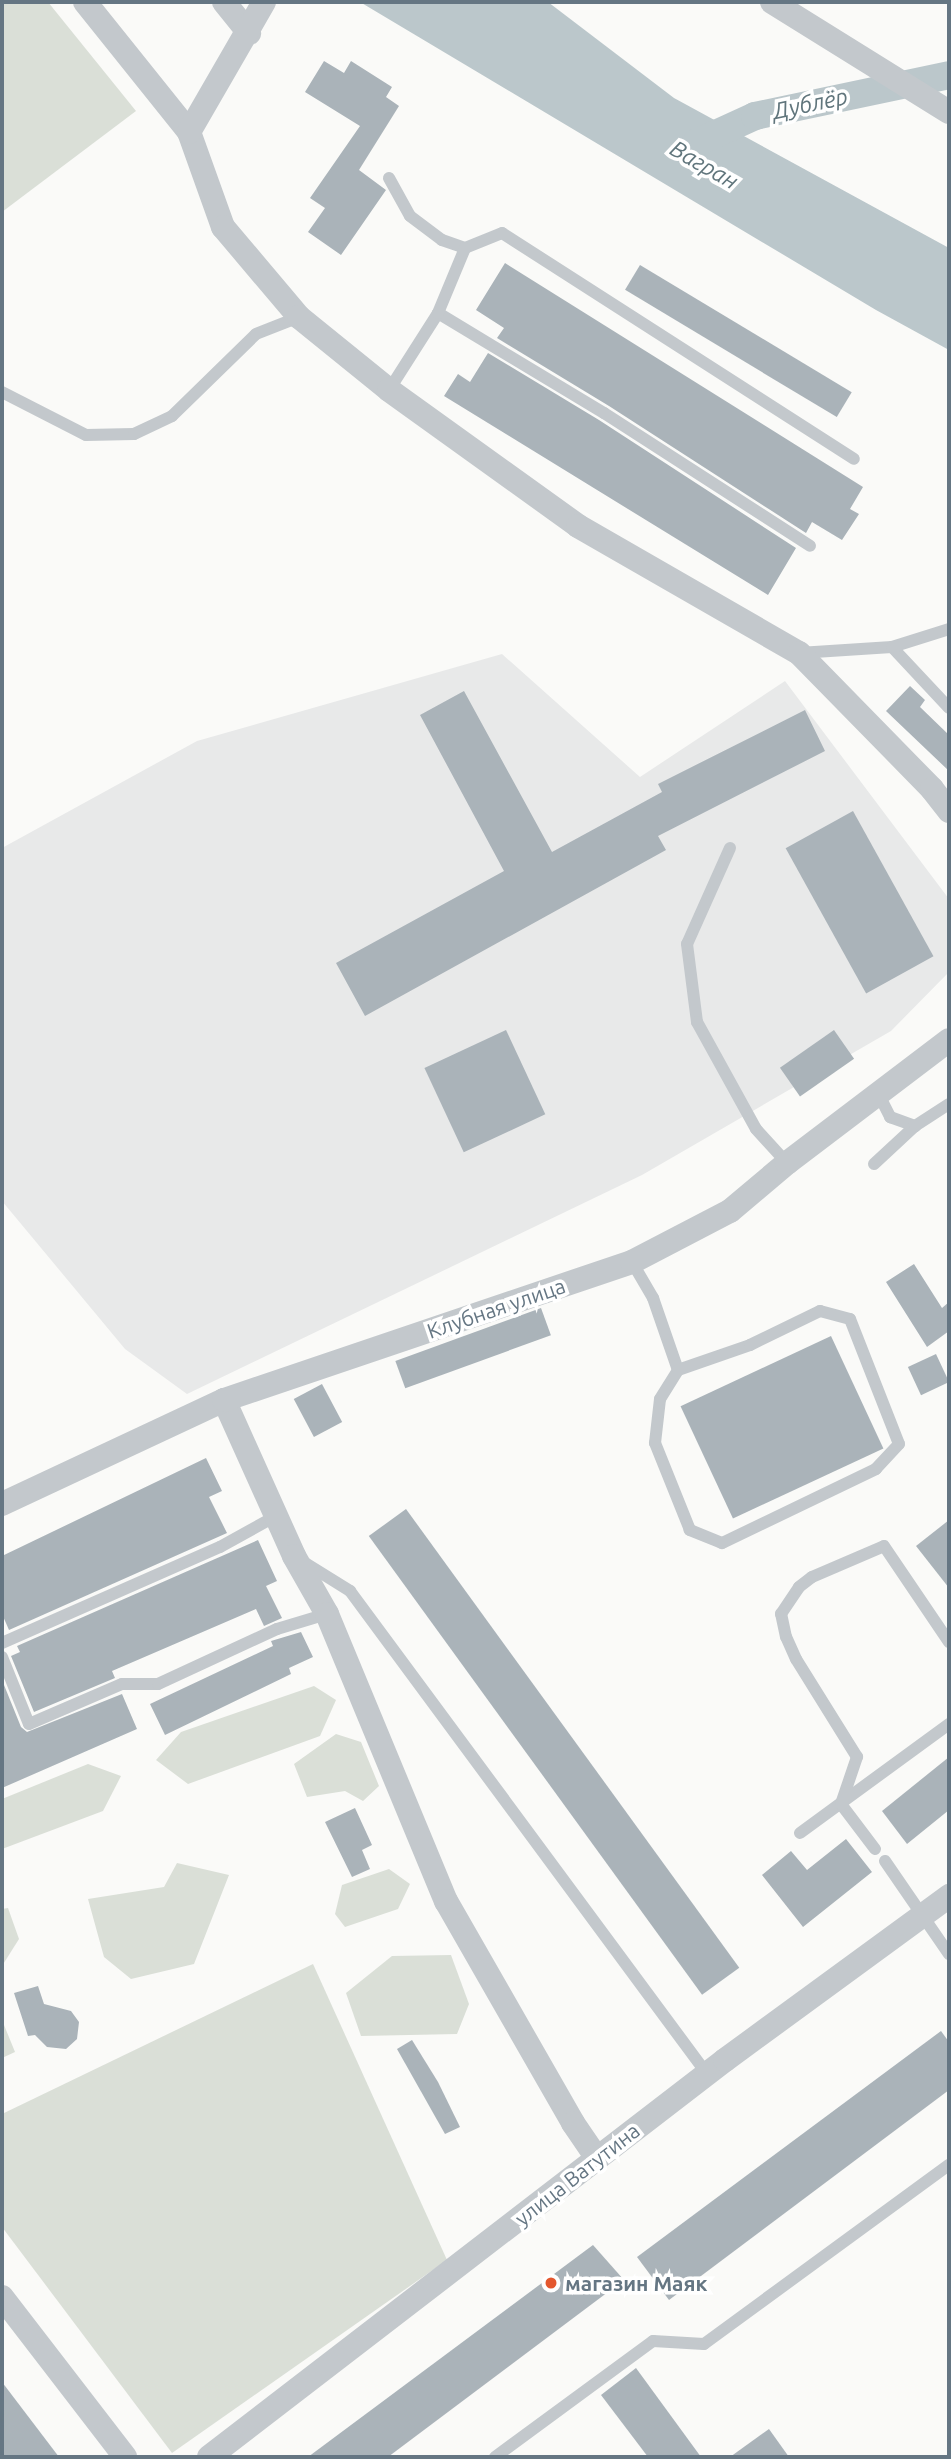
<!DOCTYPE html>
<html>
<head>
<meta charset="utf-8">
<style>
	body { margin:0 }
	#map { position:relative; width:951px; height:2459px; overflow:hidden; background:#fafaf8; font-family:Ubuntu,sans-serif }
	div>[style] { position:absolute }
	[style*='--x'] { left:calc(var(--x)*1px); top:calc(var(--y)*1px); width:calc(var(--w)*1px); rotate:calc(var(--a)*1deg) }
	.built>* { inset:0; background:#e8e9e9 }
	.green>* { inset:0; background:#dadfd7 }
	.water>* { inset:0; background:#bbc7cb }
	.canal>* { height:28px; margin:-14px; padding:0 14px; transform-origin:14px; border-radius:14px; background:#bbc7cb }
	.building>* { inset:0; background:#aab3b9; transform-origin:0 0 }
	.lane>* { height:12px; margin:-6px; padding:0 6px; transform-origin:6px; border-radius:6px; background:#c3c8cc }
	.street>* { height:24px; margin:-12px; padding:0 12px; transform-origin:12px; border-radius:12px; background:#c3c8cc }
	.dots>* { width:19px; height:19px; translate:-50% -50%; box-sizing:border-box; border:4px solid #fff; border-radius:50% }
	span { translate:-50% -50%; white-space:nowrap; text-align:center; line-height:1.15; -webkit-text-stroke:7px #fff; paint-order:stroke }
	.street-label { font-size:21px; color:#657683 }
	.poi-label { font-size:21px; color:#657683; font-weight:700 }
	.left { translate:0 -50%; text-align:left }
	.water-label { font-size:23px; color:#60757c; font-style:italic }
	.frame { position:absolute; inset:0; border:4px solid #657683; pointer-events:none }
</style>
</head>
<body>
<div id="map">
	<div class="built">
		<i style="clip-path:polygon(502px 654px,640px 777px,785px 681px,949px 899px,949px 972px,891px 1031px,642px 1175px,187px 1394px,125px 1349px,2px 1201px,2px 848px,197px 741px)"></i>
	</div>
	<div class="green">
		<i style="clip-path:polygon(2px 2px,48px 2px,136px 111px,2px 212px)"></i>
		<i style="clip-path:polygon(314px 1686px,336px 1700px,320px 1736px,188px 1784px,156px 1760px,181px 1732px)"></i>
		<i style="clip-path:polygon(336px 1734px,361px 1742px,379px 1786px,363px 1801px,345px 1791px,307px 1797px,294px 1764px)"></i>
		<i style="clip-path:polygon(88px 1764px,121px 1776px,103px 1811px,2px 1849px,2px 1799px)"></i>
		<i style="clip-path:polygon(177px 1863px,229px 1875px,194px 1964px,131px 1979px,104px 1957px,88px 1899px,164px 1887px)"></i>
		<i style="clip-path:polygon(389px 1869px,410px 1884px,398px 1909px,345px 1927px,335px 1914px,342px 1885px)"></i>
		<i style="clip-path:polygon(8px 1908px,19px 1939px,2px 1966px,2px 1909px)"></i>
		<i style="clip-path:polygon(451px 1955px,469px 2004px,457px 2034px,361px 2036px,346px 1993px,392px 1956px)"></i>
		<i style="clip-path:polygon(313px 1964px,447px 2260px,172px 2453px,2px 2227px,2px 2114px)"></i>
		<i style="clip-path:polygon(2px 2020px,15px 2052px,2px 2058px)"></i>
	</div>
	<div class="water">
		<i style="clip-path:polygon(360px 2px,548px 2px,674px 98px,949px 248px,949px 350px,876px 310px)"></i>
	</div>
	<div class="canal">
		<i style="--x:696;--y:143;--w:65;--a:-24.6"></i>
		<i style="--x:755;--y:116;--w:198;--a:-11.9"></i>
	</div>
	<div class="building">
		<i style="clip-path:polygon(324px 61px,344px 73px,351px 61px,392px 87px,386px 97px,399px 106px,359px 170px,386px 190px,341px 255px,308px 232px,325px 208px,310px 198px,360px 126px,305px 92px)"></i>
		<i style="clip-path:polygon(505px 263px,863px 487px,850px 509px,859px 514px,842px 540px,812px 522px,806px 533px,609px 406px,497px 338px,504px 328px,476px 310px)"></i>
		<i style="left:640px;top:265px;width:247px;height:29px;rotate:31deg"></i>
		<i style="clip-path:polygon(488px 353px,599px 420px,796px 548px,768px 595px,444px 396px,458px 374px,470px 382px)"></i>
		<i style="clip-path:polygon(910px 686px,925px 700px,920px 707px,949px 735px,949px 771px,886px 711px)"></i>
		<i style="clip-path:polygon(464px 691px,552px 852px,662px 792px,658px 784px,805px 710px,825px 751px,658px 836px,666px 850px,365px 1016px,336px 963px,504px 871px,420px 715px)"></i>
		<i style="left:853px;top:811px;width:166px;height:77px;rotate:61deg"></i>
		<i style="left:506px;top:1030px;width:93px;height:90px;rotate:65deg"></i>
		<i style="left:834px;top:1030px;width:35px;height:66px;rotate:55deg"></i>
		<i style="clip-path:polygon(914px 1264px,942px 1308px,949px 1302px,949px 1331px,927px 1347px,886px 1282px)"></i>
		<i style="left:541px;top:1308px;width:29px;height:155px;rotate:70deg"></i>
		<i style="left:831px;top:1336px;width:124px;height:166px;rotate:65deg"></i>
		<i style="left:936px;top:1354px;width:31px;height:31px;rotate:65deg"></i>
		<i style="left:322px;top:1384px;width:43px;height:32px;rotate:62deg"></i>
		<i style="clip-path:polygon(206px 1458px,222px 1491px,209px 1497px,227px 1533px,9px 1630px,2px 1614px,2px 1556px)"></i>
		<i style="left:406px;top:1509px;width:567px;height:46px;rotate:54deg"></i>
		<i style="clip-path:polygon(949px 1520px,949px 1588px,916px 1546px)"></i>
		<i style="clip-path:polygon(258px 1540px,277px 1581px,266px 1586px,282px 1618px,264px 1626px,256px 1609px,112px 1671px,115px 1678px,34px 1712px,11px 1656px,20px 1652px,17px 1646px)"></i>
		<i style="clip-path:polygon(301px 1632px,313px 1657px,289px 1668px,291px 1674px,165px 1735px,150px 1704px,273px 1646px,271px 1641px)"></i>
		<i style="clip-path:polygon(2px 1680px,21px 1727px,27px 1732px,122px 1694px,137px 1729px,2px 1788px)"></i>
		<i style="clip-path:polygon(949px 1757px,949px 1810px,907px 1844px,882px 1811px)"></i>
		<i style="clip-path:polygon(355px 1808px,372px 1845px,362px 1850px,370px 1869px,352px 1877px,325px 1822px)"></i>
		<i style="clip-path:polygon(846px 1839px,872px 1872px,803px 1927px,762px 1875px,791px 1851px,807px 1870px)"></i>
		<i style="clip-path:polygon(38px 1986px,44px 2004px,71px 2011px,79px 2022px,77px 2039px,66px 2049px,47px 2047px,35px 2035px,28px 2036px,14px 1993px)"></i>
		<i style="clip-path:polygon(941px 2031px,949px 2042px,949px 2090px,669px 2300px,637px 2257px)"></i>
		<i style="clip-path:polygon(412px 2040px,438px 2082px,460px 2127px,445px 2134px,397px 2049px)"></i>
		<i style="clip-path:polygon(593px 2245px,624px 2280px,388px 2457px,308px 2457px)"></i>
		<i style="clip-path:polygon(636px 2368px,701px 2457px,648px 2457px,601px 2395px)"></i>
		<i style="clip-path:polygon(2px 2382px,59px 2457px,2px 2457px)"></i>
		<i style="clip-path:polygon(769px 2429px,789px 2457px,730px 2457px)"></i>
	</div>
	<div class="lane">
		<i style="--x:389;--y:178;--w:43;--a:61.1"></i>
		<i style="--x:410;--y:216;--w:40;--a:37"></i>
		<i style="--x:442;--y:240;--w:24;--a:19"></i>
		<i style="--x:465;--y:248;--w:40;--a:-22"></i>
		<i style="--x:502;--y:233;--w:418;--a:32.7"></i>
		<i style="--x:438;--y:313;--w:194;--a:31.1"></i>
		<i style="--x:604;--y:413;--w:245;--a:32.8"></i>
		<i style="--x:389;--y:390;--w:91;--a:-57.5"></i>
		<i style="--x:438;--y:313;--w:70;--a:-67.4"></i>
		<i style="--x:2;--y:392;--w:94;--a:27.1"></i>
		<i style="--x:86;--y:435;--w:48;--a:-1.2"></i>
		<i style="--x:134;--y:434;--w:42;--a:-25.3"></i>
		<i style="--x:172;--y:416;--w:117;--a:-44.3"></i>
		<i style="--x:256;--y:334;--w:46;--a:-21.6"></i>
		<i style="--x:892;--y:647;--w:83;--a:46.9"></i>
		<i style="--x:799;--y:653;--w:93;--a:-3.7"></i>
		<i style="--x:892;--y:647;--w:60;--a:-17.5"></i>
		<i style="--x:730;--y:848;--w:105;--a:114.1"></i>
		<i style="--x:687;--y:944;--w:79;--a:82.7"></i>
		<i style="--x:697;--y:1022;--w:122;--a:61.1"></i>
		<i style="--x:756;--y:1129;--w:46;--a:47.6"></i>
		<i style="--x:879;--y:1095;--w:25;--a:63"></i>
		<i style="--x:890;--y:1117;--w:27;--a:20"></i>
		<i style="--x:874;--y:1164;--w:56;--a:-42.8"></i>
		<i style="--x:915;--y:1126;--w:40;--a:-32.9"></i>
		<i style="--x:632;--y:1262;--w:42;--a:59.7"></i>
		<i style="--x:653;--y:1298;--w:76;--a:70.9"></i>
		<i style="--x:820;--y:1311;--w:31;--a:15"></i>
		<i style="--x:850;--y:1319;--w:134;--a:68.6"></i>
		<i style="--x:899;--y:1444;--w:34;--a:133"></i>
		<i style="--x:876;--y:1469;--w:171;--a:154.3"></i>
		<i style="--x:722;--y:1543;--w:35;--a:-158"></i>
		<i style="--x:690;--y:1530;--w:94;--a:-111.9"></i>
		<i style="--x:655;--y:1443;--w:44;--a:-83.5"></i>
		<i style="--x:660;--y:1399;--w:34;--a:-58"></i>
		<i style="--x:678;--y:1370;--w:76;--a:-19.1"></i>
		<i style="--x:750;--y:1345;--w:78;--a:-25.9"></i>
		<i style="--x:302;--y:1561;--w:57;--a:32"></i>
		<i style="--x:350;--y:1591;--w:601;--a:53.53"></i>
		<i style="--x:2;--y:1643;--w:238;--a:-23.8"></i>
		<i style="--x:220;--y:1547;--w:64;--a:-29"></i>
		<i style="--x:2;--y:1657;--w:72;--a:68.1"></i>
		<i style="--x:29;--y:1724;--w:101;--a:-23.3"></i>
		<i style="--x:122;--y:1684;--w:36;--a:0"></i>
		<i style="--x:158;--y:1684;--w:131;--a:-24.8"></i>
		<i style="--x:277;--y:1629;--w:52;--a:-16.7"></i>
		<i style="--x:800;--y:1833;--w:185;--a:-36.2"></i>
		<i style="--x:875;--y:1849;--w:56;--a:-127.1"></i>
		<i style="--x:841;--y:1804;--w:50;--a:-71.2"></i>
		<i style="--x:857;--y:1757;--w:115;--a:-121.9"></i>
		<i style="--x:796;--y:1659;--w:24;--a:-114"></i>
		<i style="--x:786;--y:1637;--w:24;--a:-102"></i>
		<i style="--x:781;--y:1614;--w:32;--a:-56"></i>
		<i style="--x:799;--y:1587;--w:16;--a:-38"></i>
		<i style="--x:812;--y:1577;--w:78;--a:-23.3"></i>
		<i style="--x:884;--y:1546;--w:116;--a:55.9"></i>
		<i style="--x:885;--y:1861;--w:113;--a:55.5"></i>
		<i style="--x:495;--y:2457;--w:196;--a:-36.3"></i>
		<i style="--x:653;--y:2341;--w:51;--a:3.4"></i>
		<i style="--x:704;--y:2344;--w:303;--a:-36.2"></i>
	</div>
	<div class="street">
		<i style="--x:85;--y:2;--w:166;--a:51.3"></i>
		<i style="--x:189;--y:132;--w:101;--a:70.3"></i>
		<i style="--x:223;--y:227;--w:118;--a:49.8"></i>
		<i style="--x:299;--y:317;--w:116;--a:39"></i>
		<i style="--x:389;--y:390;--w:233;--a:35.7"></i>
		<i style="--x:578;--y:526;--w:255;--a:29.9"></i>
		<i style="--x:799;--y:653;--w:190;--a:45.6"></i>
		<i style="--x:932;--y:789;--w:28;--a:52"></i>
		<i style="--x:224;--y:2;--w:40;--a:51"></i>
		<i style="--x:772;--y:2;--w:208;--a:31.9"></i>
		<i style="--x:189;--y:132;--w:150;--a:-60"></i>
		<i style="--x:224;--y:1400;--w:171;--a:65.8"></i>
		<i style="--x:294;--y:1556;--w:67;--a:60.4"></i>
		<i style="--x:327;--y:1614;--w:311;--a:67.5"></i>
		<i style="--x:446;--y:1901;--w:256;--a:60.2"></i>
		<i style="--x:573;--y:2123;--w:42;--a:55.6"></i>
		<i style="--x:2;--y:1504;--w:245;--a:-25.1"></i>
		<i style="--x:224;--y:1400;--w:431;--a:-18.7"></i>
		<i style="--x:632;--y:1262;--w:110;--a:-27.5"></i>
		<i style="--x:730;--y:1211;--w:75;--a:-40.1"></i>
		<i style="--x:787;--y:1163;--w:203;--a:-37.2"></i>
		<i style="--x:2;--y:2297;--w:202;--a:52.4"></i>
		<i style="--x:209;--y:2457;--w:651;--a:-37.57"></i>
		<i style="--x:725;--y:2060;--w:278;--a:-36.2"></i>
	</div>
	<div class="dots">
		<i style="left:551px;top:2283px;background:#e4572e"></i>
	</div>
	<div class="street-label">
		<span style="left:496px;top:1308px;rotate:-19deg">Клубная улица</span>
		<span style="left:577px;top:2174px;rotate:-38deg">улица Ватутина</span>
	</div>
	<div class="poi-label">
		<span class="left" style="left:565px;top:2283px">магазин Маяк</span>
	</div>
	<div class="water-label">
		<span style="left:810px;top:104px;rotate:-12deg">Дублёр</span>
		<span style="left:704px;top:165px;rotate:30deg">Вагран</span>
	</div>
	<div class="frame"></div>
</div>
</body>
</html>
